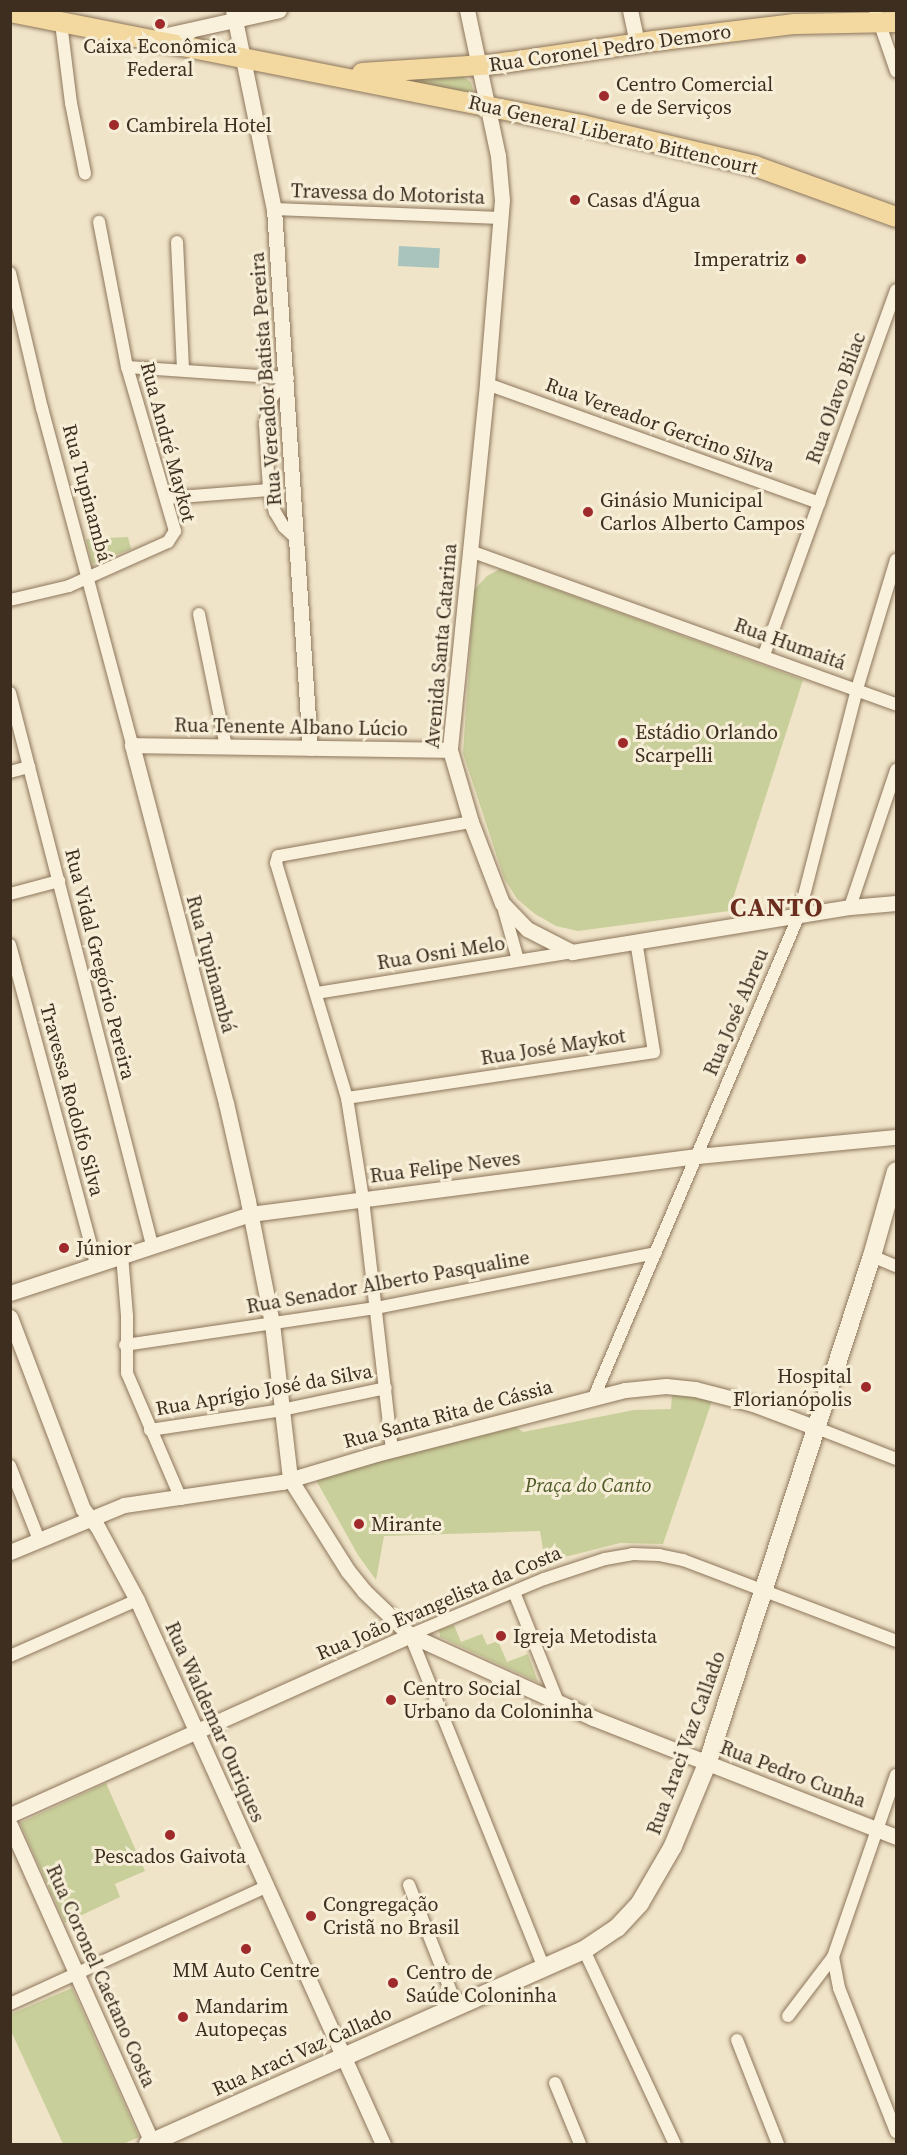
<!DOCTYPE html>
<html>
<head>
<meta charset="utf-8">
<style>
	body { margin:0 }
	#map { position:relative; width:907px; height:2155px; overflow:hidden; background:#f0e4c8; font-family:"Source Serif 4",serif }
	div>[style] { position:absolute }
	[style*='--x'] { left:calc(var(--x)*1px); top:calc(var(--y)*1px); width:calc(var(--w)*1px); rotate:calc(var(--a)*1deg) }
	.green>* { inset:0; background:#c9cf9b }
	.water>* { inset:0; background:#a9c4bc; transform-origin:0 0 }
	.roads { filter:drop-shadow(0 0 2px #8d765c) drop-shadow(0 0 2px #8d765c) }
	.minor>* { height:12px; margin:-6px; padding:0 6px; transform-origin:6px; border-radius:6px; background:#faf1dc }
	.tertiary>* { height:15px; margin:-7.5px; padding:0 7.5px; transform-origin:7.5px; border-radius:7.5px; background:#faf1dc }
	.secondary>* { height:18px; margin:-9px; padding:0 9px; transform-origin:9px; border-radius:9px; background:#faf1dc }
	.primary>* { height:20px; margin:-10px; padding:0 10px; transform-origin:10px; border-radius:10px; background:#f3d9a0 }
	.dots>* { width:16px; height:16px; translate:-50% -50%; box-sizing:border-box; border:3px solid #f7eed8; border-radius:50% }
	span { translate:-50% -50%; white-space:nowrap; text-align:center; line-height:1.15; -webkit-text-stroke:6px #f7eed8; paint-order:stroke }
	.poi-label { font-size:20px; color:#3d2e20 }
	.left { translate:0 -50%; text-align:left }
	.right { translate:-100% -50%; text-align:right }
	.street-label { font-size:20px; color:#3d2e20 }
	.park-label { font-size:20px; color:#4d5a26; font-style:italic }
	.district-label { font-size:26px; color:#6b2e1e; font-weight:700; letter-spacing:1.5px }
	.frame { position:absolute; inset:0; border:12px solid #3d2e20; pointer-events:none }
</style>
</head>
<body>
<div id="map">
	<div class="green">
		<i style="clip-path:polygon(463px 77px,471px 82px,474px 94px,472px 98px,410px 82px,414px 79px)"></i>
		<i style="clip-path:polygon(128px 537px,131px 549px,92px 564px,86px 539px)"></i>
		<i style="clip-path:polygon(500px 569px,803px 680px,729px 911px,578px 931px,556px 926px,535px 914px,517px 899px,504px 878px,463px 753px,474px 590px,487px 576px)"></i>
		<i style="clip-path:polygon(672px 1393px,712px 1401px,663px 1544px,620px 1543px,545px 1562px,540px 1531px,384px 1536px,376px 1580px,358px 1555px,317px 1482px,318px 1477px,516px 1427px,523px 1432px,634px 1410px,671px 1409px)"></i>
		<i style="clip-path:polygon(454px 1625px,461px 1642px,482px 1634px,487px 1645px,498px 1641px,507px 1662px,528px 1654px,538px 1682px,440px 1637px,439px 1630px)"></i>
		<i style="clip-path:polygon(106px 1783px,145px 1871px,115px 1884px,120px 1897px,65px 1923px,20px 1823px)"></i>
		<i style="clip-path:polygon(72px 1988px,139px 2137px,123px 2144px,63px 2144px,11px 2031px,11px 2014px)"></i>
	</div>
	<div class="water">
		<i style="left:399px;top:246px;width:41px;height:20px;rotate:3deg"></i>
	</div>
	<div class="roads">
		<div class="minor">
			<i style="--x:875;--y:10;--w:65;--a:71"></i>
			<i style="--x:61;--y:23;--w:81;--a:82.9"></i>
			<i style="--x:71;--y:103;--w:72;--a:78.8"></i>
			<i style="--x:274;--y:209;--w:227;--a:2.3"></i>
			<i style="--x:177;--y:242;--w:127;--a:87.3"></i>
			<i style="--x:10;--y:273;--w:139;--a:76.7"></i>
			<i style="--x:42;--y:408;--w:349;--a:75"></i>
			<i style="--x:127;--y:367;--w:161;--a:3.9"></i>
			<i style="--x:288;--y:378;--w:25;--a:130"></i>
			<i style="--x:272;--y:397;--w:28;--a:105"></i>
			<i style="--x:265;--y:424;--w:66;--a:86.5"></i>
			<i style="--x:269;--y:490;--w:23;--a:75"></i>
			<i style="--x:275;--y:512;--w:17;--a:59"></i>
			<i style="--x:284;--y:527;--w:19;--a:43"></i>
			<i style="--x:487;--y:384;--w:353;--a:19.7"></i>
			<i style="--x:167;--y:498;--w:102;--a:-4.5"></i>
			<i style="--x:470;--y:551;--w:453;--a:19.8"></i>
			<i style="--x:10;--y:600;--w:61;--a:-13.3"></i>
			<i style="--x:69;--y:586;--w:108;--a:-24"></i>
			<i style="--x:168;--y:542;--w:13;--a:-58"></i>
			<i style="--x:175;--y:531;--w:171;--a:-106.3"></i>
			<i style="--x:127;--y:367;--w:148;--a:-100.9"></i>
			<i style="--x:199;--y:614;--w:136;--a:78.5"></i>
			<i style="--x:764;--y:655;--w:388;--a:-70.1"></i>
			<i style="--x:10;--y:693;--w:570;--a:75.57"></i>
			<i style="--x:10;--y:772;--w:20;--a:-15"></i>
			<i style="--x:10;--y:894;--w:51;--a:-14.9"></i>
			<i style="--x:502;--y:903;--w:59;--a:74.3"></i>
			<i style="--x:850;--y:907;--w:145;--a:-71.4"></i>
			<i style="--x:10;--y:945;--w:330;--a:74.9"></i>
			<i style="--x:317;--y:993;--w:258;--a:-9.1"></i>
			<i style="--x:347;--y:1098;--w:310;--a:-8.5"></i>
			<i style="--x:654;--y:1052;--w:112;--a:-99.2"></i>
			<i style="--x:122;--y:1255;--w:61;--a:85.3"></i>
			<i style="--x:127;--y:1316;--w:57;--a:90"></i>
			<i style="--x:127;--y:1373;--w:137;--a:66.8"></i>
			<i style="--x:872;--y:1256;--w:26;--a:23"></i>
			<i style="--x:125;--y:1345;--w:254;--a:-8.4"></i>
			<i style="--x:376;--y:1308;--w:285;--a:-11.1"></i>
			<i style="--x:594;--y:1397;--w:524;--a:-66.96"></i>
			<i style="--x:799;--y:915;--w:233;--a:-75.6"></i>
			<i style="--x:857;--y:689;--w:135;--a:-73.2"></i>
			<i style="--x:817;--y:1428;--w:85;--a:21.4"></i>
			<i style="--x:150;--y:1430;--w:134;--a:-8.6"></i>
			<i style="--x:282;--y:1410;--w:106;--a:-11.9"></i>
			<i style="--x:392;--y:1450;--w:253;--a:-96.6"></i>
			<i style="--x:363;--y:1199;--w:102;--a:-99"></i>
			<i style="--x:347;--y:1098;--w:245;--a:-106.8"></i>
			<i style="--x:276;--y:863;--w:7;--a:-74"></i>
			<i style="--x:278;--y:856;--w:196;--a:-10"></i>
			<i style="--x:10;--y:1466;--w:79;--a:68.6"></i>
			<i style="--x:514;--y:1592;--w:118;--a:68.2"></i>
			<i style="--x:10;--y:1656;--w:139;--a:-23.8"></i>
			<i style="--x:896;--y:1775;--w:193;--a:109.1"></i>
			<i style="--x:833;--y:1957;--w:32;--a:79"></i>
			<i style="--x:839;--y:1988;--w:155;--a:68.4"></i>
			<i style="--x:409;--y:1885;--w:131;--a:68.5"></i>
			<i style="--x:584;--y:1950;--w:214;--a:64.9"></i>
			<i style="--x:544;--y:1968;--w:359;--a:-111.9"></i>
			<i style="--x:410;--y:1635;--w:145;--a:-22.7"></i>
			<i style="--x:544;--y:1579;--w:64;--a:-18.2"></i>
			<i style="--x:605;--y:1559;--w:27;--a:-10"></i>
			<i style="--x:632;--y:1554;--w:27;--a:2"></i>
			<i style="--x:659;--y:1555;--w:25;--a:12"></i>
			<i style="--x:683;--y:1560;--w:228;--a:20.8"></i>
			<i style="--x:10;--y:2004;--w:281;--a:-24.6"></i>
			<i style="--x:788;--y:2016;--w:74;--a:-52.7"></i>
			<i style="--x:737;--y:2040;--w:112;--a:68.5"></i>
			<i style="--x:555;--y:2083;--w:66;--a:67.7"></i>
		</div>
		<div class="tertiary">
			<i style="--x:233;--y:10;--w:203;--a:78.4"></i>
			<i style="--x:274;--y:209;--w:540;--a:86.18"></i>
			<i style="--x:467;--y:10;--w:149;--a:78"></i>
			<i style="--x:498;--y:156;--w:44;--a:84.8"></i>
			<i style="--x:502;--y:200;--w:185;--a:94.7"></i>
			<i style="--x:487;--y:384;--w:368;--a:95.8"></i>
			<i style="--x:450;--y:750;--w:75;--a:73.7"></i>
			<i style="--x:471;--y:822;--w:87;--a:69.1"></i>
			<i style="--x:502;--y:903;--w:36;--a:46"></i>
			<i style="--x:527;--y:929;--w:51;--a:27.1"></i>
			<i style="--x:572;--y:952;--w:282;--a:-9.2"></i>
			<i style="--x:850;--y:907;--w:46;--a:-5"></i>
			<i style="--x:630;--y:10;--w:34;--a:78"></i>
			<i style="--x:153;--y:38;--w:129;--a:-12.5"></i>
			<i style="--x:450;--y:750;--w:318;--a:-179.1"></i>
			<i style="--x:132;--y:745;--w:370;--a:75.3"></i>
			<i style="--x:226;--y:1103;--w:100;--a:77.3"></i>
			<i style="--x:248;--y:1201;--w:124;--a:78.9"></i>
			<i style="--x:272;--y:1323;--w:157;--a:83.4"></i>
			<i style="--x:290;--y:1479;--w:109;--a:57.8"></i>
			<i style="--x:348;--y:1571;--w:26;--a:51"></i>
			<i style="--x:364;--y:1591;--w:64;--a:43.7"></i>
			<i style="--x:410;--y:1635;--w:201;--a:24.4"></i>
			<i style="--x:593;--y:1718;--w:326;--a:21.4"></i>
			<i style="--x:10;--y:1293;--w:253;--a:-18.2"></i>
			<i style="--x:250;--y:1214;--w:451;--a:-7.4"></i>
			<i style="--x:697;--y:1156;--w:200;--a:-5.5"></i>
			<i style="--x:10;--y:1317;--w:205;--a:69.2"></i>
			<i style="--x:83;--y:1509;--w:22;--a:51"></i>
			<i style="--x:97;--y:1526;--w:84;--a:61.6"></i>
			<i style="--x:137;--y:1600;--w:597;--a:65.67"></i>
			<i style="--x:10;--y:1552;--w:123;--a:-22.4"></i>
			<i style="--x:124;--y:1505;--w:160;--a:-8.3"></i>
			<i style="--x:282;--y:1482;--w:98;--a:-16.6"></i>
			<i style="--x:376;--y:1454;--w:257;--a:-14.4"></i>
			<i style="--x:625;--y:1390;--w:41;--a:-5.6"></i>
			<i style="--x:666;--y:1386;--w:29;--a:6"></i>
			<i style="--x:695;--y:1389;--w:60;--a:14.5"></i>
			<i style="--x:753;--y:1404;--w:68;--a:20.6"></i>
			<i style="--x:10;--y:1815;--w:439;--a:-24.2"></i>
			<i style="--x:10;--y:1825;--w:350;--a:65.9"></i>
		</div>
		<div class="secondary">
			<i style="--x:148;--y:2144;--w:477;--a:-24"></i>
			<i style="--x:584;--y:1950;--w:40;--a:-34"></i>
			<i style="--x:617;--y:1928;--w:34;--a:-47"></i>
			<i style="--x:640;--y:1903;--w:66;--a:-59.9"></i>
			<i style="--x:673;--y:1846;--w:89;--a:-67.5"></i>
			<i style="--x:707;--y:1764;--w:534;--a:-72.01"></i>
			<i style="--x:872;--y:1256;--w:88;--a:-74.2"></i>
		</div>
		<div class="primary">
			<i style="--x:10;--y:12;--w:583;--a:11.18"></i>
			<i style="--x:582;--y:125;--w:178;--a:13.3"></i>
			<i style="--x:755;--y:166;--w:150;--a:19.9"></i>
			<i style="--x:362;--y:73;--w:134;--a:-3.8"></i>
			<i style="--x:496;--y:64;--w:160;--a:-8.3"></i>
			<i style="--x:654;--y:41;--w:142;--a:-6.9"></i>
			<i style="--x:795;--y:24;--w:101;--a:-1.1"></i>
		</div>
	</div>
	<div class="dots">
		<i style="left:160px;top:24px;background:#9e2a2b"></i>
		<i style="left:604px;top:96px;background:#9e2a2b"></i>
		<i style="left:114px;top:125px;background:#9e2a2b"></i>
		<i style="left:575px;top:200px;background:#9e2a2b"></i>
		<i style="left:801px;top:259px;background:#9e2a2b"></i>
		<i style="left:588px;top:512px;background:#9e2a2b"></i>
		<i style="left:623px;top:743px;background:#9e2a2b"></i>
		<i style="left:64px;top:1248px;background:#9e2a2b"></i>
		<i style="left:866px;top:1387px;background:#9e2a2b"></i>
		<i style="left:359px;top:1524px;background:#9e2a2b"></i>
		<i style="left:501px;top:1636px;background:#9e2a2b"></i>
		<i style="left:391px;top:1700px;background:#9e2a2b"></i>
		<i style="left:170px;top:1835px;background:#9e2a2b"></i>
		<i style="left:311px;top:1916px;background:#9e2a2b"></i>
		<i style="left:246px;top:1949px;background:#9e2a2b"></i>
		<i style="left:393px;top:1983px;background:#9e2a2b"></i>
		<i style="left:183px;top:2017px;background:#9e2a2b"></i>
	</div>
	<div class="poi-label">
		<span style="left:160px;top:58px">Caixa Econômica<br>Federal</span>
		<span class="left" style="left:616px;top:96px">Centro Comercial<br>e de Serviços</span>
		<span class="left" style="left:126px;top:125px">Cambirela Hotel</span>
		<span class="left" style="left:587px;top:200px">Casas d'Água</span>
		<span class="right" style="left:789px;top:259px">Imperatriz</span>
		<span class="left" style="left:600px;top:512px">Ginásio Municipal<br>Carlos Alberto Campos</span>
		<span class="left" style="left:635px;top:744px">Estádio Orlando<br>Scarpelli</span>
		<span class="left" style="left:76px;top:1248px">Júnior</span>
		<span class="right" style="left:852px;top:1388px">Hospital<br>Florianópolis</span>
		<span class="left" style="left:371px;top:1524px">Mirante</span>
		<span class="left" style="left:513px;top:1636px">Igreja Metodista</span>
		<span class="left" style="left:403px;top:1700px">Centro Social<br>Urbano da Coloninha</span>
		<span style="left:170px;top:1856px">Pescados Gaivota</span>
		<span class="left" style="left:323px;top:1916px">Congregação<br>Cristã no Brasil</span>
		<span style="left:246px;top:1970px">MM Auto Centre</span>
		<span class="left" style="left:406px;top:1984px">Centro de<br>Saúde Coloninha</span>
		<span class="left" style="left:195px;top:2018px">Mandarim<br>Autopeças</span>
	</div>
	<div class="street-label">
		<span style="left:610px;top:48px;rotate:-8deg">Rua Coronel Pedro Demoro</span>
		<span style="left:613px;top:135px;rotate:13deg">Rua General Liberato Bittencourt</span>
		<span style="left:388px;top:194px;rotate:2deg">Travessa do Motorista</span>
		<span style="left:266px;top:379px;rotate:-94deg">Rua Vereador Batista Pereira</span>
		<span style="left:836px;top:398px;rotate:-70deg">Rua Olavo Bilac</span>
		<span style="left:660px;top:425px;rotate:20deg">Rua Vereador Gercino Silva</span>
		<span style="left:168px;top:442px;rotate:75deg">Rua André Maykot</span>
		<span style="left:87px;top:493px;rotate:75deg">Rua Tupinambá</span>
		<span style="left:790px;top:644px;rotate:20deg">Rua Humaitá</span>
		<span style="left:441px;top:646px;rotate:-85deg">Avenida Santa Catarina</span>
		<span style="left:291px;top:727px;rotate:1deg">Rua Tenente Albano Lúcio</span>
		<span style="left:441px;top:953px;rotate:-9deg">Rua Osni Melo</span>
		<span style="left:100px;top:964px;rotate:76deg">Rua Vidal Gregório Pereira</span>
		<span style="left:211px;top:964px;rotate:75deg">Rua Tupinambá</span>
		<span style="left:736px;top:1012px;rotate:-67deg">Rua José Abreu</span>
		<span style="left:553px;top:1047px;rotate:-9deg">Rua José Maykot</span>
		<span style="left:72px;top:1100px;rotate:75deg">Travessa Rodolfo Silva</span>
		<span style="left:445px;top:1167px;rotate:-7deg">Rua Felipe Neves</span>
		<span style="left:388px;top:1282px;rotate:-10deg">Rua Senador Alberto Pasqualine</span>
		<span style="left:264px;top:1390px;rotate:-10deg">Rua Aprígio José da Silva</span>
		<span style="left:448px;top:1414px;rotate:-15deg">Rua Santa Rita de Cássia</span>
		<span style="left:439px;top:1603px;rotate:-23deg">Rua João Evangelista da Costa</span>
		<span style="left:215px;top:1722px;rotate:66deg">Rua Waldemar Ouriques</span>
		<span style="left:686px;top:1743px;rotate:-70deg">Rua Araci Vaz Callado</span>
		<span style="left:793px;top:1774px;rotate:21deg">Rua Pedro Cunha</span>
		<span style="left:101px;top:1976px;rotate:66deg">Rua Coronel Caetano Costa</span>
		<span style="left:302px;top:2051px;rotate:-24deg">Rua Araci Vaz Callado</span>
	</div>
	<div class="park-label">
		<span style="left:588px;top:1485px">Praça do Canto</span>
	</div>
	<div class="district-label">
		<span style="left:777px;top:908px">CANTO</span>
	</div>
	<div class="frame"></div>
</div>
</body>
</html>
